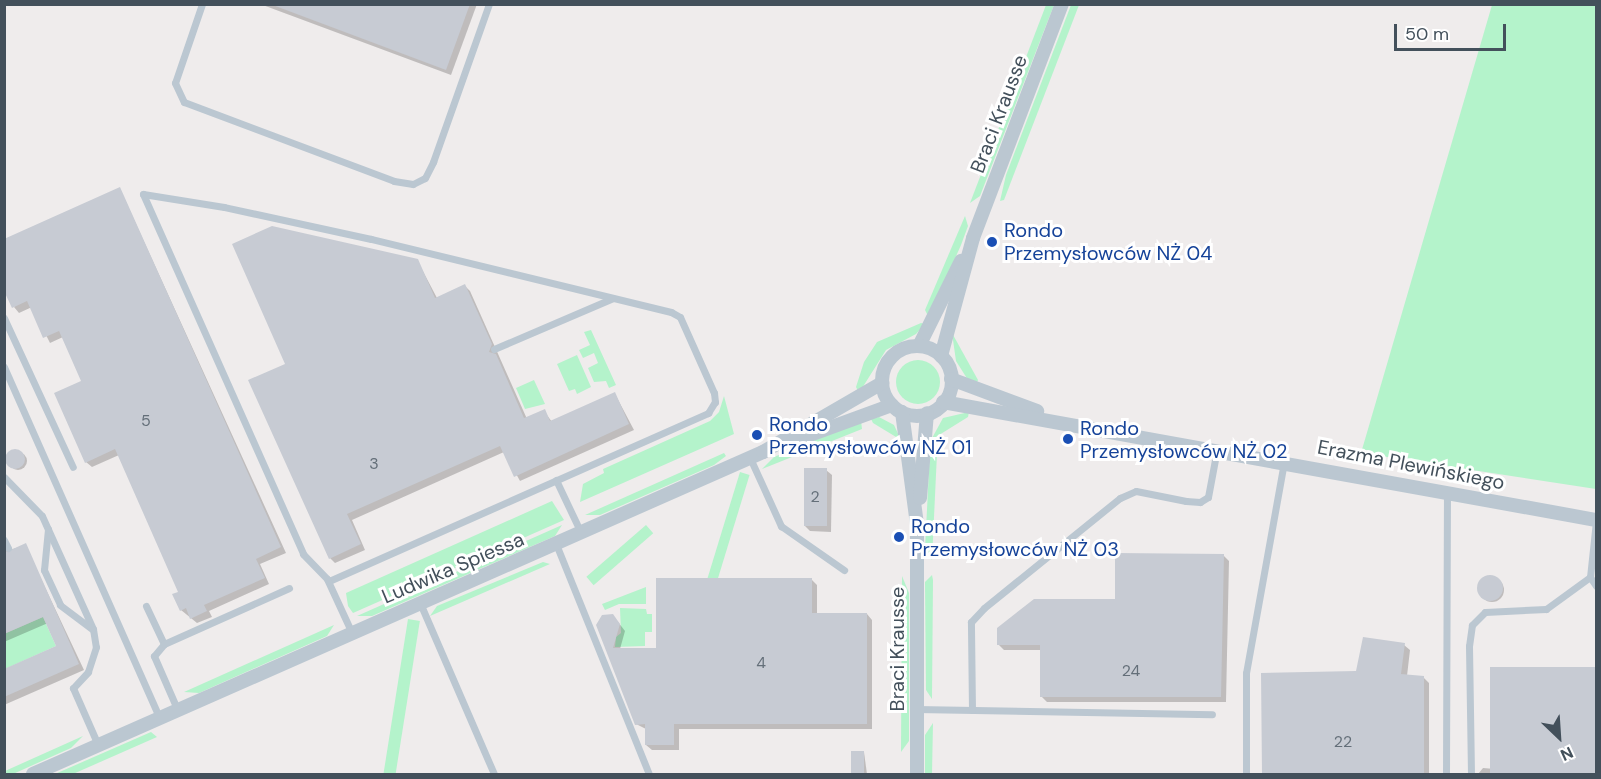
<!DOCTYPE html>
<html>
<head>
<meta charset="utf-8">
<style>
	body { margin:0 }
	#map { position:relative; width:1601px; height:779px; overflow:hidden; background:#efecec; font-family:"DM Sans",sans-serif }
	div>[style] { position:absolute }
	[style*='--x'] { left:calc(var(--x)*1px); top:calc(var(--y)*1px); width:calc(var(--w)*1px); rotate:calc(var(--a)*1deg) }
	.green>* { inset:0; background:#b4f3cb; transform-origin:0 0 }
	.round { border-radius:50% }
	.shadow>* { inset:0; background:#0003 }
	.building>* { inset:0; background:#c7cbd3; transform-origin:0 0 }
	.service>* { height:7px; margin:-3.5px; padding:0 3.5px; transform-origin:3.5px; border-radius:3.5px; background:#bbc7d1 }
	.minor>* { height:14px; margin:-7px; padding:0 7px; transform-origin:7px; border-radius:7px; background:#bbc7d1 }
	.minor>.ring { margin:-7px; padding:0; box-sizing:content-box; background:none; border:14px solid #bbc7d1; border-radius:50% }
	.dots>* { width:16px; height:16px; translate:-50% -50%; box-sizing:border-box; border:3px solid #fff; border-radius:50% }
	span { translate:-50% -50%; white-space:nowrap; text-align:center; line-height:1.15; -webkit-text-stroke:6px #fff; paint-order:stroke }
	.number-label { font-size:16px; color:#646f79 }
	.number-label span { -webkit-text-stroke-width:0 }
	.street-label { font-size:20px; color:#43505b }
	.transit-label { font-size:20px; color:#164399 }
	.left { translate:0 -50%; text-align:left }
	.frame { position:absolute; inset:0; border:6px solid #43505b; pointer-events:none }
	.north { position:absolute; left:1529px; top:707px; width:60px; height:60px; -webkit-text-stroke:4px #fff; paint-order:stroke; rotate:155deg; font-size:16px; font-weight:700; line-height:24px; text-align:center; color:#43505b }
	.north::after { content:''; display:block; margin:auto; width:21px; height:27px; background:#43505b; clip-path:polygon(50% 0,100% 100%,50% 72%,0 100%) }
	.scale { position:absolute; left:1394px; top:24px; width:112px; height:27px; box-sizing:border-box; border:3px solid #43505b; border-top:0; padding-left:8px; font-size:18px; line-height:21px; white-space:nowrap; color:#43505b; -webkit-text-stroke:4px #fff; paint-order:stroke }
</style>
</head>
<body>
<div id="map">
	<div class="green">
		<i style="clip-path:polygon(1046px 5px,1054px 5px,980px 196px,970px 203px)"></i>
		<i style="clip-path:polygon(1071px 5px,1079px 5px,1004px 200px,1000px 201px,1006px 175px)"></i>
		<i style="clip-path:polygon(1492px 5px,1596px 5px,1596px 489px,1361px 453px)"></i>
		<i style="clip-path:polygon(965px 216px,968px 226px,961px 245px,930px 315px,927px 314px,925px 310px)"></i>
		<i style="clip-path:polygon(921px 323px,925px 324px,916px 334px,886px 350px,859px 393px,856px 387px,864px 362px,877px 342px)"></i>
		<i style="clip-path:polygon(591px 330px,616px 385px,609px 388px,606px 381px,594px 382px,588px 368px,598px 363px,594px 353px,583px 358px,579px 350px,590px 345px,584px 332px)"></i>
		<i style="clip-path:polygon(952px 333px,978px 380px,976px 385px,968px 380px,956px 361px)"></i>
		<i style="clip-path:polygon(577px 355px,591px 387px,577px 394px,575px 389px,569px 391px,557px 364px)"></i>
		<i class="round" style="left:896px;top:360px;width:44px;height:44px"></i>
		<i style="clip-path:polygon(534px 380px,545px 404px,525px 409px,516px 388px)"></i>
		<i style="clip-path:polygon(724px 396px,734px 434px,580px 502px,583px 484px,604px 473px,603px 469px,710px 421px,719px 412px)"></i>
		<i style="clip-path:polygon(969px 412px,968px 417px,931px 440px,943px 418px)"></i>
		<i style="clip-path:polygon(879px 417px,894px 425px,901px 440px,873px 423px,871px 419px)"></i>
		<i style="clip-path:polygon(861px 421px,862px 429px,762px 469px,774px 457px)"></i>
		<i style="clip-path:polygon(930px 450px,937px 453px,932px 560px,925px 549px)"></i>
		<i style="clip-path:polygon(724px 453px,726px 456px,714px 465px,600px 515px,585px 515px)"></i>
		<i style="left:740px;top:472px;width:10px;height:171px;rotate:17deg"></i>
		<i style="clip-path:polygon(552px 501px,564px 520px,353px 613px,348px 606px,346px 593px)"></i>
		<i style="clip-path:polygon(562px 525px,555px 536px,372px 616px,357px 616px)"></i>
		<i style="left:646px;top:525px;width:11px;height:79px;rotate:49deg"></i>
		<i style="clip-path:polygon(543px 562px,550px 564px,430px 616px,437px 606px)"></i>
		<i style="clip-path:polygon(932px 575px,933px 580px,932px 699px,926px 690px,925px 582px)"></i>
		<i style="clip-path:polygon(902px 576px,909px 593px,909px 741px,901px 752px)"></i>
		<i style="clip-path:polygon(646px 587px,646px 604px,619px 604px,605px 610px,602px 604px)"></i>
		<i style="clip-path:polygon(620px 608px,646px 609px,647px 614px,652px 614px,652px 632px,645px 632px,645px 646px,615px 647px,616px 637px,621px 633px)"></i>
		<i style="clip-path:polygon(43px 617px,56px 646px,5px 669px,4px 634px)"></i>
		<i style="left:408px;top:619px;width:12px;height:260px;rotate:9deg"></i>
		<i style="clip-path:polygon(334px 625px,327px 636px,199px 693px,184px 692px)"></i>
		<i style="clip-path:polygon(933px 723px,932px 774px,925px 774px,925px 735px)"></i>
		<i style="clip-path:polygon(151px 732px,157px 737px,73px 774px,55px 774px)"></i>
		<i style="clip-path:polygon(83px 736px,71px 748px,13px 774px,5px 774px,5px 771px)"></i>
	</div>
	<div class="shadow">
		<i style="clip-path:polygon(260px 4px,477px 4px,451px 75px)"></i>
		<i style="clip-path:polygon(120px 189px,286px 553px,260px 564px,269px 584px,209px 611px,212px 617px,197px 623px,181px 610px,180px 592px,119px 455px,92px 467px,86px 462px,83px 382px,63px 337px,50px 343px,32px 307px,19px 313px,14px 307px)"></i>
		<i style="clip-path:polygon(417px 260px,437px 298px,465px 286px,470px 291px,527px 419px,544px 411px,552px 422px,615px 394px,634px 430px,520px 481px,504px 452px,352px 520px,365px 550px,335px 563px,330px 558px,287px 364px)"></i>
		<i class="round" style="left:9px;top:452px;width:18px;height:18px"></i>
		<i style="clip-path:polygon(826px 470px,832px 475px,831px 532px,810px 531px,805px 526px)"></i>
		<i style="clip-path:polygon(25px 545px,84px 670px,4px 705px,4px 671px,58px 646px,48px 623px,4px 642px,4px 552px)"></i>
		<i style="clip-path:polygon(1223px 555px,1229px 561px,1226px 702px,1047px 702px,1041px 696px,1042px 650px,1004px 650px,998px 644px,1117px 601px)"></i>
		<i class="round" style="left:1480px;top:578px;width:24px;height:24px"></i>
		<i style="clip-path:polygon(812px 580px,817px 585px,817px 614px,867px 614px,872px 620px,872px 729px,679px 729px,679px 750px,652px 750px,646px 745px,646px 729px,636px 724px,598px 628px,618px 622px,625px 631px,620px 649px,657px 650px)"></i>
		<i style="clip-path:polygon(1404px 645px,1410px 650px,1407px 676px,1423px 677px,1429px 683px,1429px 774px,1263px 774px,1262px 674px,1358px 673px)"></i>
		<i style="clip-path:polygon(1596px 669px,1596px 774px,1478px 774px,1483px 768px,1495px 769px,1491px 671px)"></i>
		<i style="clip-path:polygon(864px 752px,867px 774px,854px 774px,853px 773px)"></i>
	</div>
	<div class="building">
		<i style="clip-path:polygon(270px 4px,470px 4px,446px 70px)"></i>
		<i style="clip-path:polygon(120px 187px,281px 547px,256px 559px,265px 578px,204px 605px,207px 611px,190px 619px,186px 608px,180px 611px,172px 594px,178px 592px,115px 449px,85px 463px,54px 393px,81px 381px,59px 331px,43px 338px,27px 301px,12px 308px,4px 291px,4px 239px)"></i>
		<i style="clip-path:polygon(272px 226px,418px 259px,435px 298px,465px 284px,492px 344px,489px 352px,496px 354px,524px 418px,545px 409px,550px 421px,615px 392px,629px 424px,514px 477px,500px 446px,347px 514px,361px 544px,329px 559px,248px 380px,285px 364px,232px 244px)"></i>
		<i class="round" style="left:5px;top:449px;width:20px;height:20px"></i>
		<i style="left:804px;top:468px;width:23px;height:58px"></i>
		<i style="clip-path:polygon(26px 543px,79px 664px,4px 697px,4px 669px,56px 646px,43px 617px,4px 634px,4px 553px)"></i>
		<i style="clip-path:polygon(1115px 553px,1224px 554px,1221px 697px,1040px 697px,1040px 645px,997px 645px,997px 628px,1034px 599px,1115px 599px)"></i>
		<i class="round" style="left:1477px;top:575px;width:26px;height:26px"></i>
		<i style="clip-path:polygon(656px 578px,812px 578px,812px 613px,867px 613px,867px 724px,674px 724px,674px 745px,645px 745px,645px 724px,635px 725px,596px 625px,602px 615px,613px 614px,620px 624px,613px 648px,656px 648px)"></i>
		<i style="clip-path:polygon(1363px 637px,1405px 643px,1401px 674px,1424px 676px,1424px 774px,1262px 774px,1261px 673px,1356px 671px)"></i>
		<i style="left:1596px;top:667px;width:107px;height:106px;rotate:90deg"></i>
		<i style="left:851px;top:751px;width:13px;height:23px"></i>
	</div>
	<div class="service">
		<i style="--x:202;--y:4;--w:83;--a:108.9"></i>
		<i style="--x:175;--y:83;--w:21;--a:65"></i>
		<i style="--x:184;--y:102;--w:224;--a:20.6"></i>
		<i style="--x:394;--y:181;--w:19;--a:9"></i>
		<i style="--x:413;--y:184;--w:13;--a:-27"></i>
		<i style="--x:425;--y:178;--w:18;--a:-63"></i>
		<i style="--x:433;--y:162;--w:168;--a:-70.5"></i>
		<i style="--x:4;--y:318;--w:164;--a:65.2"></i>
		<i style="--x:494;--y:349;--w:129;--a:-23.2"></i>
		<i style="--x:4;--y:367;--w:385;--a:66.1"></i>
		<i style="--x:750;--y:458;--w:75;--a:65.5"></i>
		<i style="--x:781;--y:526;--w:77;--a:34.9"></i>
		<i style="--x:4;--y:477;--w:54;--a:45.7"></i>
		<i style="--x:42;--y:516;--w:124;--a:65.7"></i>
		<i style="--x:93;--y:629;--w:18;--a:81"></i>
		<i style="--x:96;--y:647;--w:26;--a:108"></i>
		<i style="--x:88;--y:672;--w:22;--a:133"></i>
		<i style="--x:73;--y:688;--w:62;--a:66.3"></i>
		<i style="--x:556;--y:480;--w:59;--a:64.7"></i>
		<i style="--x:1596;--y:521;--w:56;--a:96.1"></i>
		<i style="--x:1590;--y:577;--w:11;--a:56"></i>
		<i style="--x:48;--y:529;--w:41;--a:95.6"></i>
		<i style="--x:44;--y:570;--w:38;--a:65"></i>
		<i style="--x:60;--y:605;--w:40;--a:37"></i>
		<i style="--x:4;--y:540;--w:9;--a:63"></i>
		<i style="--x:556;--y:544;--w:248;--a:68"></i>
		<i style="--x:329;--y:581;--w:415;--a:-23.9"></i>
		<i style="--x:708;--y:413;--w:13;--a:-58"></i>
		<i style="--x:715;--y:402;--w:9;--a:-96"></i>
		<i style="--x:714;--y:393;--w:83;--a:-114.1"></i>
		<i style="--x:680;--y:317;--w:10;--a:-151"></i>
		<i style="--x:671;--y:312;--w:309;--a:-166.3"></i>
		<i style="--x:371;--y:239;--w:150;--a:-167.7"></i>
		<i style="--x:224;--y:207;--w:82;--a:-170.9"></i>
		<i style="--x:143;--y:194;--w:394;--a:66"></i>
		<i style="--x:303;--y:554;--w:35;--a:46"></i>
		<i style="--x:327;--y:579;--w:60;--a:65.2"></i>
		<i style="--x:420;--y:603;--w:186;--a:66.6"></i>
		<i style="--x:146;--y:606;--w:42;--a:64.7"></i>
		<i style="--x:916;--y:709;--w:296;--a:1"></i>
		<i style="--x:972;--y:710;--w:88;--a:-90.7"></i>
		<i style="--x:971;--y:622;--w:19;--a:-47"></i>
		<i style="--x:984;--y:608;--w:175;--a:-39"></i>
		<i style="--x:1120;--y:498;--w:17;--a:-24"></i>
		<i style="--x:1136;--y:491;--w:51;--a:11.3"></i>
		<i style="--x:1186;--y:501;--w:14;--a:4"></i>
		<i style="--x:1200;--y:502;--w:9;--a:-32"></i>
		<i style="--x:1208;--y:497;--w:49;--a:-79.4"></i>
		<i style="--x:178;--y:711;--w:60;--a:-113.6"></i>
		<i style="--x:154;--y:656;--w:16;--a:-50"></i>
		<i style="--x:164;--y:644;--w:137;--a:-24.1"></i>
		<i style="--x:1246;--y:774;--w:101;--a:-90"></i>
		<i style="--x:1246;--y:673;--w:214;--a:-79.8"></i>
		<i style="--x:1446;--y:774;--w:282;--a:-89.8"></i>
		<i style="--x:1471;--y:774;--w:128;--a:-90.9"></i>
		<i style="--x:1469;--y:646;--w:21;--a:-82"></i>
		<i style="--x:1472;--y:625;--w:18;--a:-45"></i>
		<i style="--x:1485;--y:612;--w:61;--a:-2.8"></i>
		<i style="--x:1546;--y:609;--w:54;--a:-36"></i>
	</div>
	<div class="minor">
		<i style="--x:919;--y:346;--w:95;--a:-63.7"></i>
		<i class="ring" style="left:882px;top:346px;width:56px;height:56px"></i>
		<i style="--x:941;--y:356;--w:122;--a:-74.8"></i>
		<i style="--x:973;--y:238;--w:250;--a:-69.2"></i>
		<i style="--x:951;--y:379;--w:92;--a:20.4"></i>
		<i style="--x:943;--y:402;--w:664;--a:10.24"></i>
		<i style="--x:902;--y:412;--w:113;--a:82.4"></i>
		<i style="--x:917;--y:524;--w:250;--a:90"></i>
		<i style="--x:799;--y:439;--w:99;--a:-20.1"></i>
		<i style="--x:920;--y:498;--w:85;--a:-85.3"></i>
		<i style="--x:33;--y:774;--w:798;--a:-23.8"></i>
		<i style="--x:763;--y:452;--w:138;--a:-30.1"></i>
	</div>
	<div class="dots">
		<i style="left:992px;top:242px;background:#1a4fb4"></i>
		<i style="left:757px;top:435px;background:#1a4fb4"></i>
		<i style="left:1068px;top:439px;background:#1a4fb4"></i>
		<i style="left:899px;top:537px;background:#1a4fb4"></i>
	</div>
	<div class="number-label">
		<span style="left:146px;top:421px">5</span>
		<span style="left:374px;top:464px">3</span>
		<span style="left:815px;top:497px">2</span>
		<span style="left:761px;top:663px">4</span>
		<span style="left:1131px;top:671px">24</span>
		<span style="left:1343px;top:742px">22</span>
	</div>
	<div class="street-label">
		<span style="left:999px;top:114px;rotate:-69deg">Braci Krausse</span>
		<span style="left:1411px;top:465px;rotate:11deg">Erazma Plewińskiego</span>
		<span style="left:453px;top:568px;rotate:-23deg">Ludwika Spiessa</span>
		<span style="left:897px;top:649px;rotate:-90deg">Braci Krausse</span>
	</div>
	<div class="transit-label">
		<span class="left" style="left:1004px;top:242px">Rondo<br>Przemysłowców NŻ 04</span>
		<span class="left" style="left:769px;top:436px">Rondo<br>Przemysłowców NŻ 01</span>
		<span class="left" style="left:1080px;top:440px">Rondo<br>Przemysłowców NŻ 02</span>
		<span class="left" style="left:911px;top:538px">Rondo<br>Przemysłowców NŻ 03</span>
	</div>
	<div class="frame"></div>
	<div class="north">N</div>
	<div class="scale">50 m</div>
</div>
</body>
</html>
